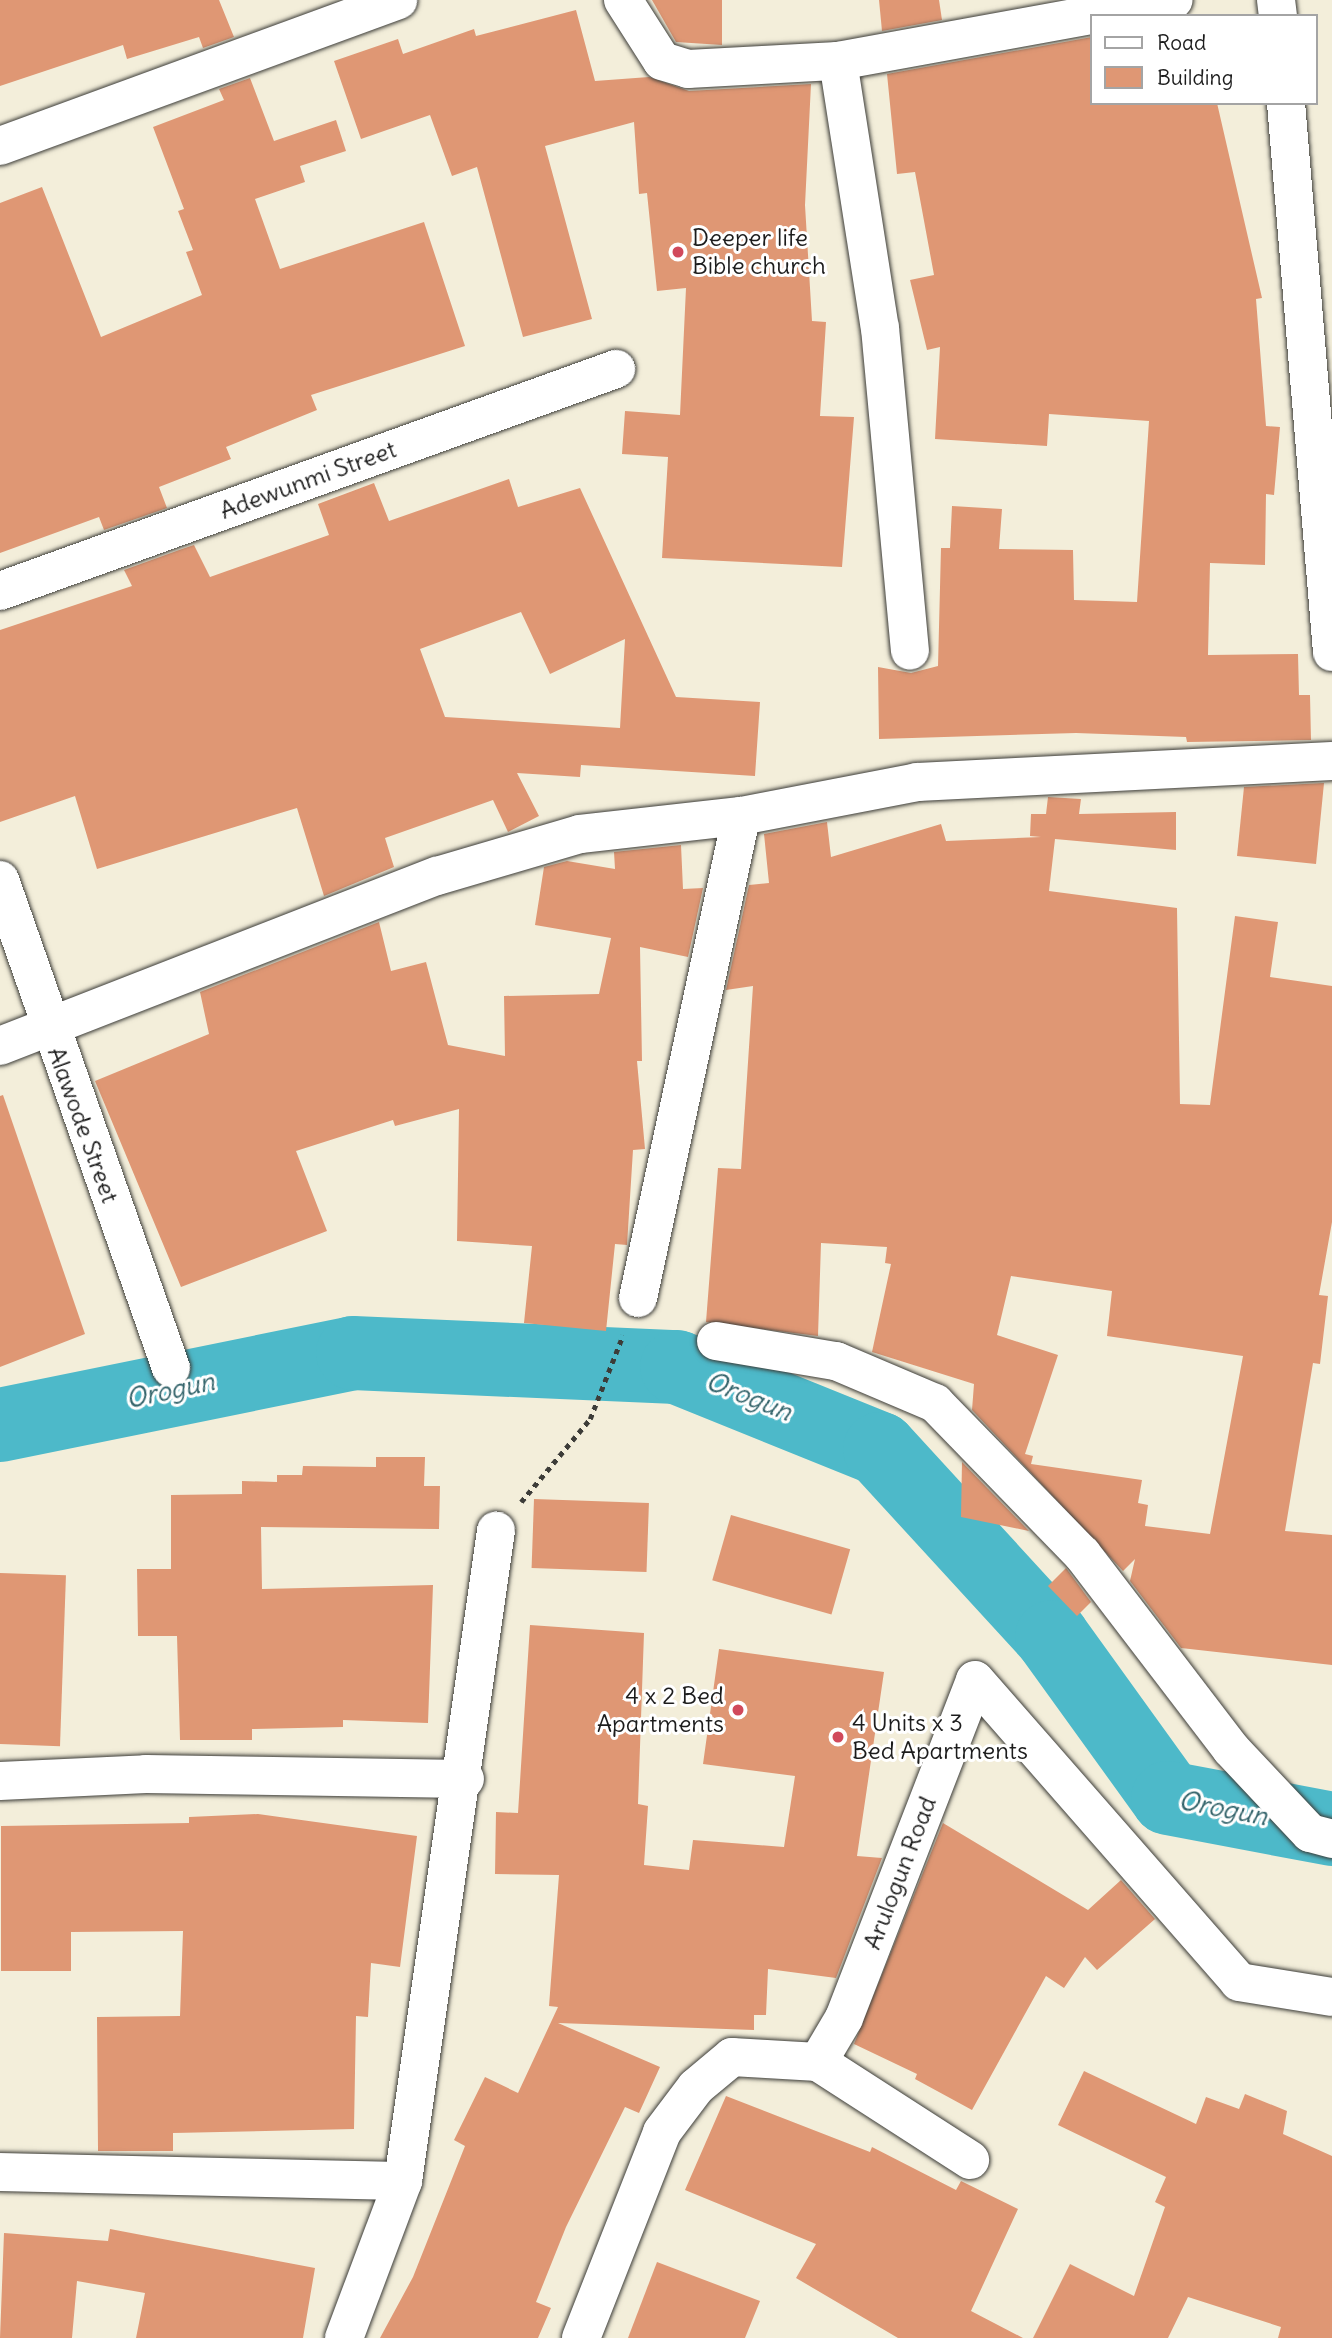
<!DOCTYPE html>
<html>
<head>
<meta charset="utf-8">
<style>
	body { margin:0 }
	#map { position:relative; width:1332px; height:2338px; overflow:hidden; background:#f3eeda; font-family:Delius,sans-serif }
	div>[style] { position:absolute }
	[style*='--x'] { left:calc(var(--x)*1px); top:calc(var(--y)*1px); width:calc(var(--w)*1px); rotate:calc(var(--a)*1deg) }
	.river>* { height:74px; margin:-37px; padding:0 37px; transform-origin:37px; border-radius:37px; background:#4db9c9 }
	.building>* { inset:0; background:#df9774; transform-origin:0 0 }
	.path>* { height:4.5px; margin-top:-2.25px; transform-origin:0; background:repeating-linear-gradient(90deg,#3c3c38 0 5px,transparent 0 10px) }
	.roads { filter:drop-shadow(0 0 2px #3c3c38) drop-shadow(0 0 2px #3c3c38) }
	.minor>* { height:38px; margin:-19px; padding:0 19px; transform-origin:19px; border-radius:19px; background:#fff }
	.dots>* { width:19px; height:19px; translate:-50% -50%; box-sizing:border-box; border:4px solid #fff; border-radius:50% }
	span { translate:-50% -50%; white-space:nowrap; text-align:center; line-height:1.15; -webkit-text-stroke:6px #fff; paint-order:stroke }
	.poi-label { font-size:24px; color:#1c1c1c }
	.left { translate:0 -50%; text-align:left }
	.right { translate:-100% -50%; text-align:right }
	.street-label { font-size:24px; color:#1c1c1c }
	.water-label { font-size:26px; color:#32636a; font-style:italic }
	.legend { position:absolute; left:1090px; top:14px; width:228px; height:91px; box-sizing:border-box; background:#fff; border:2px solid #a4a4a4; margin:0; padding:9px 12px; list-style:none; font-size:21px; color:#1c1c1c }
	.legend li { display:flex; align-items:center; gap:14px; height:35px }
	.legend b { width:35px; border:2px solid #a4a4a4 }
</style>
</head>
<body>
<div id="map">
	<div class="river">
		<i style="--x:0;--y:1425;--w:360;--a:-11.5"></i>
		<i style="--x:353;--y:1353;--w:324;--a:2.5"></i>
		<i style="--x:677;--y:1367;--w:219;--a:22"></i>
		<i style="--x:880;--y:1449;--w:255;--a:47.5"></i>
		<i style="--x:1052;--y:1637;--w:198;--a:54.2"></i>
		<i style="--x:1168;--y:1798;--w:167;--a:10.7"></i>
	</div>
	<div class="building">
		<i style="clip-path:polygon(0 0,219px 0,234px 37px,203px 48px,199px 37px,127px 59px,123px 45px,0 86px)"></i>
		<i style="clip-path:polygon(652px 0,722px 0,722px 45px,676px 42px)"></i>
		<i style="clip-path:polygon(879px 0,939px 0,942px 20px,882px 31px)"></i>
		<i style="clip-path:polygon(576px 10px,595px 81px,649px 77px,689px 91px,811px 84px,805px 205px,812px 321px,826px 322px,820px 416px,854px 417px,842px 567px,662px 558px,668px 457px,622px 454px,625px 411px,680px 415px,686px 288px,657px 291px,647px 193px,639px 194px,634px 122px,545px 146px,592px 319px,523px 337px,477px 167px,452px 176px,430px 115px,361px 139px,334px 61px,398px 39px,403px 54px,474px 29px,476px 36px)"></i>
		<i style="clip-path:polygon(1092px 37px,1092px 103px,1217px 103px,1262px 298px,1256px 299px,1266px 426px,1280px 427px,1274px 495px,1266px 494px,1265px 565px,1210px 563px,1208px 655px,1298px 654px,1299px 695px,1310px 695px,1311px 740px,1187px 742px,1186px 737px,1076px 733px,879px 739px,878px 667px,911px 673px,938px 666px,941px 548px,950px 548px,952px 506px,1002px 509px,999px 549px,1073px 550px,1074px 600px,1137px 602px,1149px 421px,1049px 414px,1047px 446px,935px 439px,940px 347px,927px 350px,910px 280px,934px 275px,915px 172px,897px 174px,887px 74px)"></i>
		<i style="clip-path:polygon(250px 78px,274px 141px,336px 120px,346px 151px,300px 166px,305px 182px,255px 199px,280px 269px,424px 222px,465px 346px,311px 395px,317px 410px,226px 447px,231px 459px,159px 487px,167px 508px,104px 530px,99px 517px,0 553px,0 203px,42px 187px,101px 337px,202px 295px,186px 252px,193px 250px,178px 211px,184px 209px,153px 127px,224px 100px,219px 89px)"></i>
		<i style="clip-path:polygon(evenodd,509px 479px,518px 507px,580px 488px,676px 697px,760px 702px,755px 776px,581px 765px,580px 777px,517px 773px,539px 816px,508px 832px,493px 800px,385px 838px,394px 867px,324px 896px,297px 808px,97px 869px,75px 796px,0 822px,0 630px,132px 586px,124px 570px,182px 549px,194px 545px,210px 577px,329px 535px,318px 504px,374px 483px,389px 521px,509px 479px,521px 612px,550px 674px,625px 639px,620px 728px,445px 717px,420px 649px,521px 612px)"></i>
		<i style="clip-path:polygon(1324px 783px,1316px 864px,1237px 856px,1244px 787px)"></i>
		<i style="clip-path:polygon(evenodd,1048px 797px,1081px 799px,1079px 814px,1176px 812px,1176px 850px,1055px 839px,1049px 891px,1177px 908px,1180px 1104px,1210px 1105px,1235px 916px,1278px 922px,1270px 977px,1332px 986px,1332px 1222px,1319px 1295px,1328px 1296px,1320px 1364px,1313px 1363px,1285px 1531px,1332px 1535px,1332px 1665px,1181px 1648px,1130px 1581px,1135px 1559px,1123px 1571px,972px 1410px,974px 1384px,872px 1352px,891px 1264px,885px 1263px,887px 1247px,821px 1243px,818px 1336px,706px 1322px,718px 1168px,741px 1169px,753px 986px,726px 990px,749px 885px,769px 883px,764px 834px,827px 822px,831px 857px,941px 824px,946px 841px,1041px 837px,1030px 836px,1031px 814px,1046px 814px,1048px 797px,1011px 1276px,1112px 1291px,1107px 1336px,1243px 1356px,1210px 1534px,1145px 1526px,1148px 1505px,1138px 1503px,1142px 1480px,1031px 1464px,1033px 1456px,1025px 1454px,1058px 1355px,997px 1335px,1011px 1276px)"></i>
		<i style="clip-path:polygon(681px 845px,683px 889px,703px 888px,688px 957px,640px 947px,642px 1061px,637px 1061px,645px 1149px,633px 1150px,627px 1245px,615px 1244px,606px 1331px,524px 1323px,532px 1246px,457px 1241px,459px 1109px,395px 1126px,393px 1120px,296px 1151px,327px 1231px,181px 1287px,95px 1081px,209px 1034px,200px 992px,379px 922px,391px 971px,426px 962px,448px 1045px,505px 1056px,504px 996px,599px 994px,611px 938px,535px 925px,544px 867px,567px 861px,615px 869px,614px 852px)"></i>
		<i style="clip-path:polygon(3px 1095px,85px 1334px,0 1367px,0 1096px)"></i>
		<i style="clip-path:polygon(376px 1457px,425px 1457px,424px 1486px,440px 1486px,439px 1529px,261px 1527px,262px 1589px,433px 1585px,428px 1723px,343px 1720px,343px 1727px,252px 1729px,252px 1740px,180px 1740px,177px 1636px,138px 1636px,137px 1569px,171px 1569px,171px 1495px,242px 1494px,242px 1481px,277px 1482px,277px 1475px,302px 1475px,303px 1466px,376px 1467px)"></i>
		<i style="clip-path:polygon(962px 1462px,1029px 1531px,961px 1517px)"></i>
		<i style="left:534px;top:1499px;width:115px;height:69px;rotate:2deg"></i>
		<i style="left:731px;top:1515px;width:124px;height:68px;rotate:16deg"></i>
		<i style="clip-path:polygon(1066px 1568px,1091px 1602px,1077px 1616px,1048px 1586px)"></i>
		<i style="left:0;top:1573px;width:66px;height:171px;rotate:2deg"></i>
		<i style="clip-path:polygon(530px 1625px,644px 1633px,638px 1804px,648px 1806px,644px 1865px,689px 1870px,693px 1840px,784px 1847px,795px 1776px,703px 1764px,719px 1649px,884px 1672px,857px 1856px,882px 1858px,836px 1978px,768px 1969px,766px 2015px,754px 2015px,754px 2030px,558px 2023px,660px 2067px,639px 2113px,625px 2107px,566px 2227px,536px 2302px,551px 2308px,538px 2338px,380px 2338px,413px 2277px,465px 2146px,454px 2140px,485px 2077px,518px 2093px,558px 2007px,549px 2006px,559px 1875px,495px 1874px,496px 1812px,518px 1813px)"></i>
		<i style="clip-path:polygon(258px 1814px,417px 1836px,400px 1967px,371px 1963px,368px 2017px,356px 2016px,354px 2129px,173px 2133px,173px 2151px,98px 2151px,97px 2017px,180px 2016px,183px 1931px,71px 1932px,71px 1971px,1px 1971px,1px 1826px,189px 1823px,189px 1817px)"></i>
		<i style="clip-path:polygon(943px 1823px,1088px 1910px,1121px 1880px,1155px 1919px,1097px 1970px,1085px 1957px,1064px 1988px,1046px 1976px,972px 2110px,915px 2079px,917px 2074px,854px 2044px)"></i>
		<i style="clip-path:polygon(1084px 2071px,1196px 2124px,1206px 2097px,1239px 2109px,1245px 2094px,1287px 2111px,1283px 2134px,1332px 2156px,1332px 2338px,1278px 2338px,1281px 2327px,1188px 2297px,1168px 2338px,1033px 2338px,1070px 2264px,1134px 2296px,1165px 2207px,1155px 2202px,1166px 2177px,1058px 2125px)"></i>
		<i style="clip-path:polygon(726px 2096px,870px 2152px,872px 2147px,956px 2190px,961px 2181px,1018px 2209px,971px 2311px,1023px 2338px,898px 2338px,796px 2278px,816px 2244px,685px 2190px)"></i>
		<i style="clip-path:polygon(110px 2229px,315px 2268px,303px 2338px,136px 2338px,145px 2293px,77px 2281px,72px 2338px,0 2338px,4px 2233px,108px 2241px)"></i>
		<i style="clip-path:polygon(657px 2262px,760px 2301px,745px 2338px,628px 2338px)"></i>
	</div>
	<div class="path">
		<i style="--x:521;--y:1502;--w:108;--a:-50.3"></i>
		<i style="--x:590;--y:1419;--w:90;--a:-68.6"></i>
	</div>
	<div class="roads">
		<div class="minor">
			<i style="--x:623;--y:0;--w:72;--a:57.4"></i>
			<i style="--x:662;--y:61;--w:27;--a:17"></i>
			<i style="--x:688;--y:69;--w:150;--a:-3.1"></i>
			<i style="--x:838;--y:61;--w:341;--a:-10.3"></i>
			<i style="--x:1276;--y:0;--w:16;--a:83"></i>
			<i style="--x:838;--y:61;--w:270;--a:81.1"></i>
			<i style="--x:880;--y:328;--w:324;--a:84.7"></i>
			<i style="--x:1286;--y:103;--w:551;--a:85.21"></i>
			<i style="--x:0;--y:146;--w:424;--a:-20.1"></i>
			<i style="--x:0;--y:591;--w:655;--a:-19.82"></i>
			<i style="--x:0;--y:880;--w:517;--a:70.69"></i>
			<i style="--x:0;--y:1046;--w:469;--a:-21.3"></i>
			<i style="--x:437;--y:876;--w:149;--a:-16.4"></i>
			<i style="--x:580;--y:834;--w:162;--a:-6.4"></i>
			<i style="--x:741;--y:816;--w:179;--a:-10.9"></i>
			<i style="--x:917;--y:782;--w:416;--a:-2.9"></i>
			<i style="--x:638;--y:1298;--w:493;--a:-77.9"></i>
			<i style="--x:716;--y:1341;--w:122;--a:9.5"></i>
			<i style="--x:836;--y:1361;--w:108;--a:23"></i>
			<i style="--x:935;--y:1403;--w:211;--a:45.8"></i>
			<i style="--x:1082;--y:1554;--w:245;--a:52.6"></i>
			<i style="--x:1231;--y:1749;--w:115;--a:46.8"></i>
			<i style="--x:1310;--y:1833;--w:23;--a:15"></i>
			<i style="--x:0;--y:1781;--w:146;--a:-2.7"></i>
			<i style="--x:146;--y:1774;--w:319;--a:0.9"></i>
			<i style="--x:818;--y:2062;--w:51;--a:-59.4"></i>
			<i style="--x:844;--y:2018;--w:362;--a:-68.8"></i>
			<i style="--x:975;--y:1680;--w:401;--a:48.8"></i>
			<i style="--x:1239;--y:1982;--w:94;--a:9.2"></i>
			<i style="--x:0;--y:2172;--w:403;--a:1.3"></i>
			<i style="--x:344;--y:2338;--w:168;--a:-69.4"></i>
			<i style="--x:403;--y:2181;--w:657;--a:-81.86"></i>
			<i style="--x:581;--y:2338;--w:221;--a:-68.5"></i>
			<i style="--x:662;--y:2132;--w:56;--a:-52.9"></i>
			<i style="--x:696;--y:2087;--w:47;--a:-39.8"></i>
			<i style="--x:732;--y:2057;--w:86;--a:3.3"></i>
			<i style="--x:818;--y:2062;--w:181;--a:32.8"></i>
		</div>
	</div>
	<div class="dots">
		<i style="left:678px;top:252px;background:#d1495b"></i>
		<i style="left:738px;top:1710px;background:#d1495b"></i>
		<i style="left:838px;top:1737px;background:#d1495b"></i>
	</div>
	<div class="poi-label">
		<span class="left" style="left:692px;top:252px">Deeper life<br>Bible church</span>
		<span class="right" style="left:724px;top:1710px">4 x 2 Bed<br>Apartments</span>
		<span class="left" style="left:852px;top:1737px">4 Units x 3<br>Bed Apartments</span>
	</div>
	<div class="street-label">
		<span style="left:308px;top:480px;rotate:-20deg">Adewunmi Street</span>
		<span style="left:83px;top:1125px;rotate:70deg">Alawode Street</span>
		<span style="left:900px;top:1873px;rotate:-69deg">Arulogun Road</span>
	</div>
	<div class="water-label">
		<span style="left:170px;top:1390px;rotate:-12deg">Orogun</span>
		<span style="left:749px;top:1396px;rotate:22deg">Orogun</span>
		<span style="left:1223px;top:1808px;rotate:11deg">Orogun</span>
	</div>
	<ul class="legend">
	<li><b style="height:9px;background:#fff"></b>Road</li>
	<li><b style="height:19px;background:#df9774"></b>Building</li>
	</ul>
</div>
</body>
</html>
